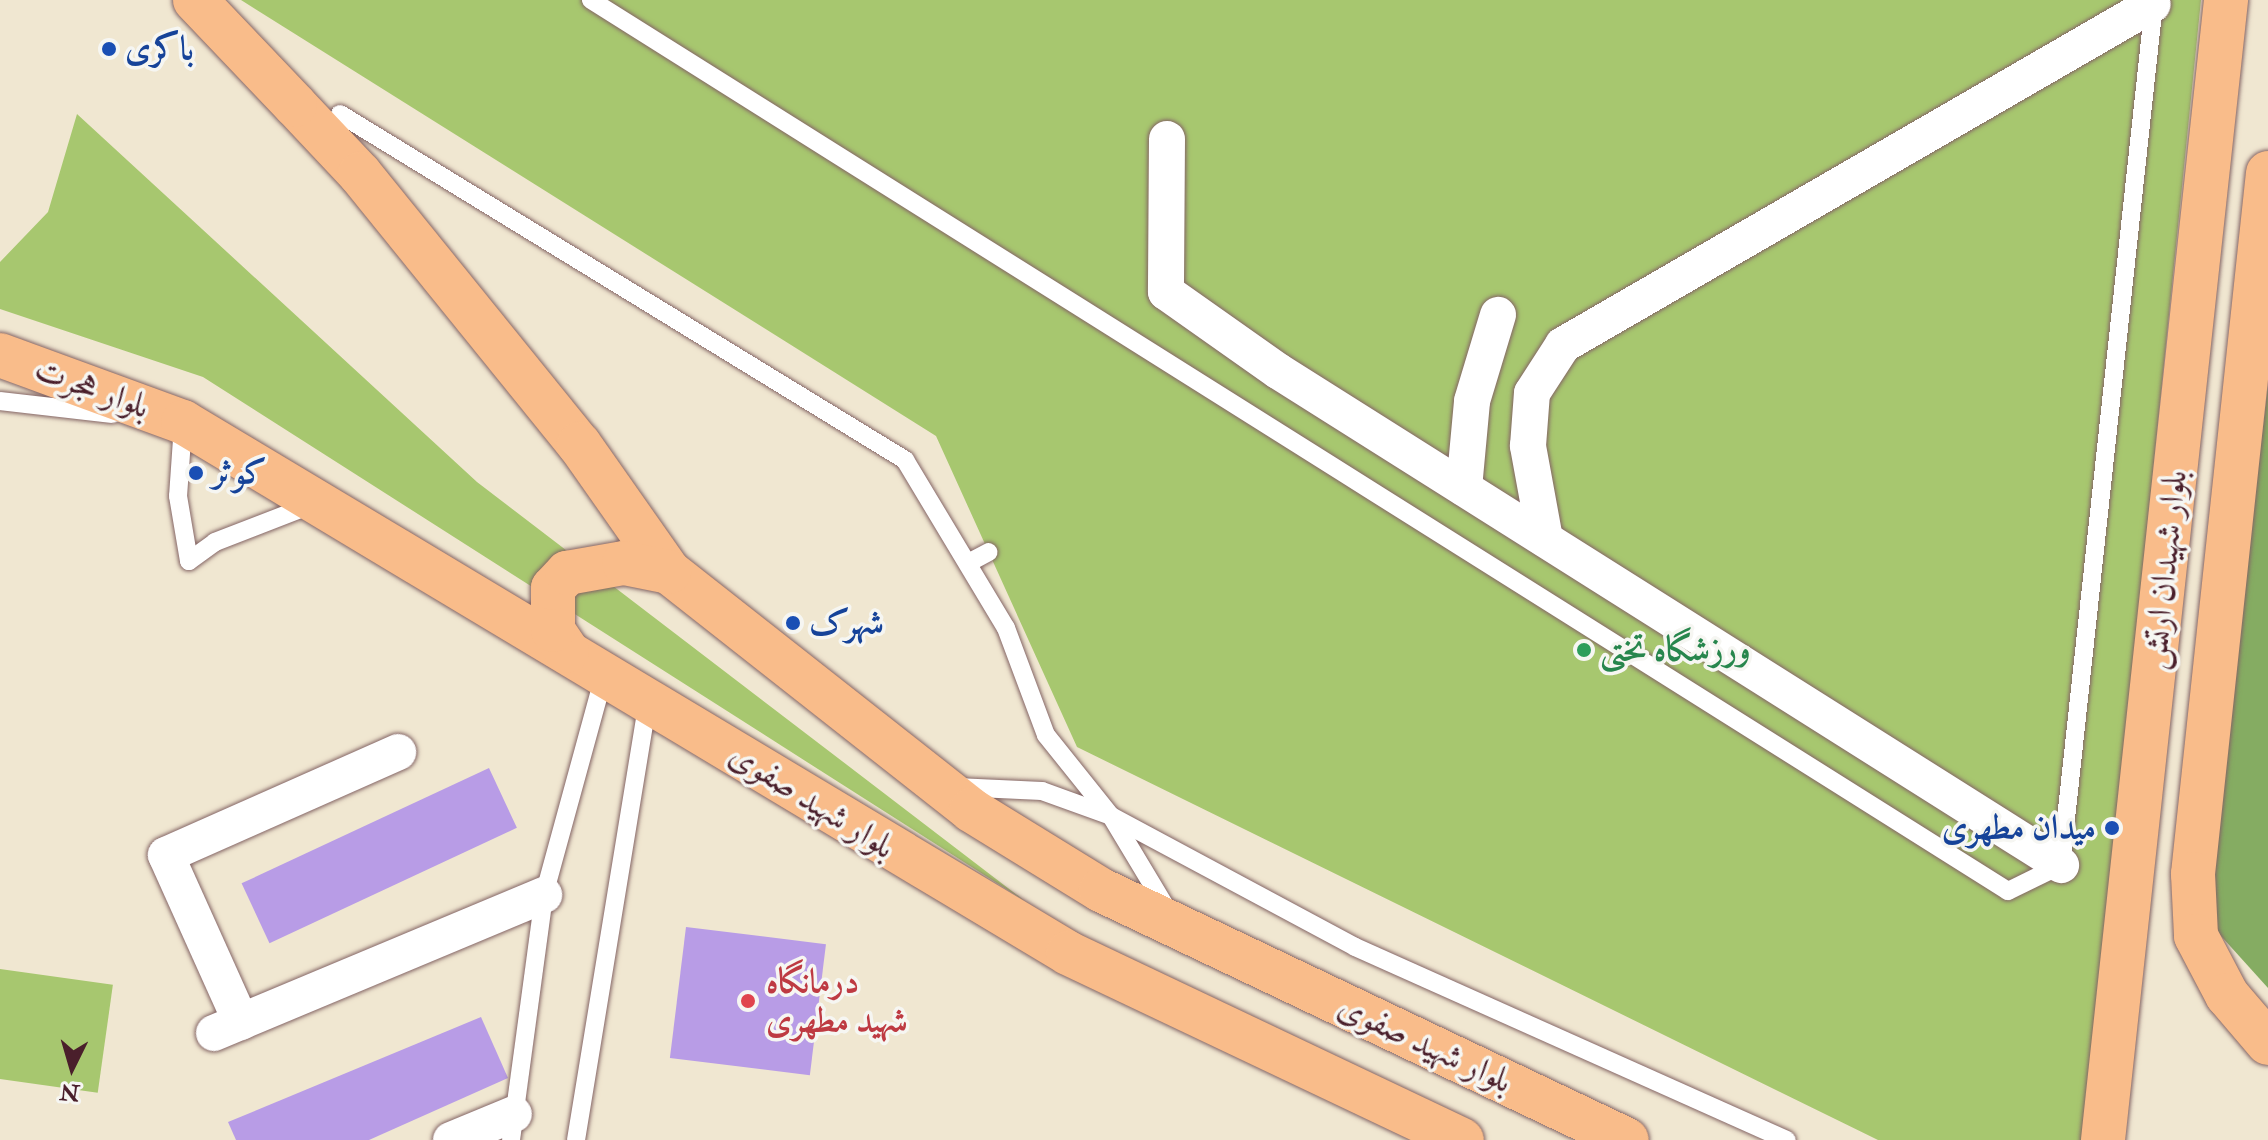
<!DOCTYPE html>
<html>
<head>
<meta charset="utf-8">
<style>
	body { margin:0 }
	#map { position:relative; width:2268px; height:1140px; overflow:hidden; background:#f0e7d1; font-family:"IM FELL Double Pica",Amiri,serif }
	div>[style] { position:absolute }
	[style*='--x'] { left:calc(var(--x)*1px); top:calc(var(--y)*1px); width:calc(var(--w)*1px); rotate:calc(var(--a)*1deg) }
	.green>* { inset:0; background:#a7c76f; transform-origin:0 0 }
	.forest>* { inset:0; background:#85ac62 }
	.building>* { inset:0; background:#b89ce6; transform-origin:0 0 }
	.roads { filter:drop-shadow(0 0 2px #846565) drop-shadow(0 0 2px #846565) }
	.service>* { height:18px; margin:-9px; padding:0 9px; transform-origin:9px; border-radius:9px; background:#fff }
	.minor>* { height:36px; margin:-18px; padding:0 18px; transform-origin:18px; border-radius:18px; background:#fff }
	.primary>* { height:44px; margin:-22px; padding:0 22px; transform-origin:22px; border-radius:22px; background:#f9bc8a }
	.trunk>* { height:44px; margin:-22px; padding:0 22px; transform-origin:22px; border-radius:22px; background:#f9bc8a }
	.dots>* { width:22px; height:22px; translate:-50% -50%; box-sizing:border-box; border:4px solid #f6f6f2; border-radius:50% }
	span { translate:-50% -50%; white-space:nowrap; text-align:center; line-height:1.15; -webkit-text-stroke:7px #f6f6f2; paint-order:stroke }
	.transit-label { font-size:34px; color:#164399; font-weight:700 }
	.left { translate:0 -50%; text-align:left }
	.right { translate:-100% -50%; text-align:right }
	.street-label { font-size:34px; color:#4a1f2b }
	.leisure-label { font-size:34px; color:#27864d; font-weight:700 }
	.health-label { font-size:34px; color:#be3a42; font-weight:700 }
	.north { position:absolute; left:32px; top:1028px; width:80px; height:80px; -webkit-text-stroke:6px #f6f6f2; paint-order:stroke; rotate:185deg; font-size:22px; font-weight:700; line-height:32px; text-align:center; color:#4a1f2b }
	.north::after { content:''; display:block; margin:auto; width:28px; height:36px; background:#4a1f2b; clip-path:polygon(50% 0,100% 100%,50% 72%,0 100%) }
</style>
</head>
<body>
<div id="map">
	<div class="green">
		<i style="clip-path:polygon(241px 0,2201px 0,2085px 1140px,1878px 1140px,1077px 747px,936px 436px)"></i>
		<i style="clip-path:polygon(77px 114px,477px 482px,1025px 901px,203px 377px,0 309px,0 262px,48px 212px)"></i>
		<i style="left:0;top:969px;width:114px;height:109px;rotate:8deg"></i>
	</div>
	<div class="forest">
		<i style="clip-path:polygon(2268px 385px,2268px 988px,2212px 926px,2212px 843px)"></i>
	</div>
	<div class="building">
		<i style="left:489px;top:768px;width:66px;height:273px;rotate:65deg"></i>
		<i style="left:686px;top:927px;width:141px;height:132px;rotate:7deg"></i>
		<i style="clip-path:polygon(481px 1017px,508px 1078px,369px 1140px,236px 1140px,228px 1122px)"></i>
	</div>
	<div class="roads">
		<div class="service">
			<i style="--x:591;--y:0;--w:1674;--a:32.16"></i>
			<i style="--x:2008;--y:891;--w:59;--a:-26.1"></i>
			<i style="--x:2061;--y:865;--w:867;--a:-83.84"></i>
			<i style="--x:340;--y:114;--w:663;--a:31.48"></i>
			<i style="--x:905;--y:460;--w:196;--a:59"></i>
			<i style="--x:1006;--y:628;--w:114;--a:69.5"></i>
			<i style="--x:1046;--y:735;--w:104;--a:51.3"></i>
			<i style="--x:1111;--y:816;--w:111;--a:59"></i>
			<i style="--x:0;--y:401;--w:113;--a:6.6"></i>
			<i style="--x:183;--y:425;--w:71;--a:94"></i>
			<i style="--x:178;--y:496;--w:66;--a:80.4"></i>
			<i style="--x:189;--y:561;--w:32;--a:-36"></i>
			<i style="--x:215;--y:542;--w:105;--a:-21.2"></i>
			<i style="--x:970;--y:562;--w:21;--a:-28"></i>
			<i style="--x:956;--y:787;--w:86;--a:2.7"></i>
			<i style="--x:1042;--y:791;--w:73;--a:19.9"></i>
			<i style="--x:1111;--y:816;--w:277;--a:28.2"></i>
			<i style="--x:1355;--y:947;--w:473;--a:24.1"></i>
			<i style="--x:511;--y:1140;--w:247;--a:-82.3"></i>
			<i style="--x:544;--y:895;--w:227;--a:-74.7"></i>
			<i style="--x:576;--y:1140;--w:445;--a:-80.7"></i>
		</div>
		<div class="minor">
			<i style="--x:1167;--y:139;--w:153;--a:90.4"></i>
			<i style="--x:1166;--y:292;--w:137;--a:35.2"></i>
			<i style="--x:1278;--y:371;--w:926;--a:32.25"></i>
			<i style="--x:1464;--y:488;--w:87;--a:-84.7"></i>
			<i style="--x:1472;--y:401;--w:90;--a:-73.2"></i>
			<i style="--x:1545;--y:539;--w:95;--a:-100.4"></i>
			<i style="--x:1528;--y:446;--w:53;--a:-85.7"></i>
			<i style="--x:1532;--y:393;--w:57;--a:-57.1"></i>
			<i style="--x:1563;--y:345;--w:681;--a:-30.03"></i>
			<i style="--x:241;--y:1022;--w:183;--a:-114.2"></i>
			<i style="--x:166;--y:855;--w:254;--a:-23.9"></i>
			<i style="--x:214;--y:1033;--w:358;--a:-22.7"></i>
			<i style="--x:451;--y:1140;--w:68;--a:-22.4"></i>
		</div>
		<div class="primary">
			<i style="--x:295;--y:105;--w:95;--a:46.7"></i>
			<i style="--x:360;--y:174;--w:348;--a:51"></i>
			<i style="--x:579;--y:444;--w:156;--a:54.9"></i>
			<i style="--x:669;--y:572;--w:385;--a:38.2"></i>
			<i style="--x:971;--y:810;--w:153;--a:31.6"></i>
			<i style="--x:1101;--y:890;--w:582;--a:25.42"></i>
			<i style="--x:2268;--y:173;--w:705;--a:96.11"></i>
			<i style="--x:2193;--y:874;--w:62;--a:87.2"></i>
			<i style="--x:2196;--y:936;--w:67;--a:62.3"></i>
			<i style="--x:2227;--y:995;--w:63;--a:49.5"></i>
			<i style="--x:0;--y:355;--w:195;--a:20.1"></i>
			<i style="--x:183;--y:422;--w:1032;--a:30.96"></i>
			<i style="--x:1068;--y:953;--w:436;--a:25.4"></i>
			<i style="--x:567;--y:651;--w:25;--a:-124"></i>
			<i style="--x:553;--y:630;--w:42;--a:-90"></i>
			<i style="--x:553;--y:588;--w:21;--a:-47"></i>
			<i style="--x:567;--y:573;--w:58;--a:-10"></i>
			<i style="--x:624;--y:563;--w:46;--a:11.3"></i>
			<i style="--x:2103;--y:1140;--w:1147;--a:-83.84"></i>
		</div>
		<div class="trunk">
			<i style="--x:195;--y:0;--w:145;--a:46.4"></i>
		</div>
	</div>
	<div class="dots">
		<i style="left:109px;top:49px;background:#1a4fb4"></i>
		<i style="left:196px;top:473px;background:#1a4fb4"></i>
		<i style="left:793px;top:623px;background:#1a4fb4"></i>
		<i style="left:1584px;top:650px;background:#2e9e5b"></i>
		<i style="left:2112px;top:828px;background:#1a4fb4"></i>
		<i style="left:748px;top:1001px;background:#e0444e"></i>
	</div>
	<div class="transit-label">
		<span class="left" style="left:125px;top:49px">باکری</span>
		<span class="left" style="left:212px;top:473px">کوثر</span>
		<span class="left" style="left:809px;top:623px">شهرک</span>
		<span class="right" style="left:2096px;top:828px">میدان مطهری</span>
	</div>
	<div class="street-label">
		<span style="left:92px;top:388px;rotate:20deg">بلوار هجرت</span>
		<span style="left:2165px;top:570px;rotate:-84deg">بلوار شهیدان ارتش</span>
		<span style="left:812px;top:801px;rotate:32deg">بلوار شهید صفوی</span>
		<span style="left:1425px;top:1044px;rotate:25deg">بلوار شهید صفوی</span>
	</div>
	<div class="leisure-label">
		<span class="left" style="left:1600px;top:650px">ورزشگاه تختی</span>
	</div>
	<div class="health-label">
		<span class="left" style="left:766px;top:1001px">درمانگاه<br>شهید مطهری</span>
	</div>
	<div class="north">N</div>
</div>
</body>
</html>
